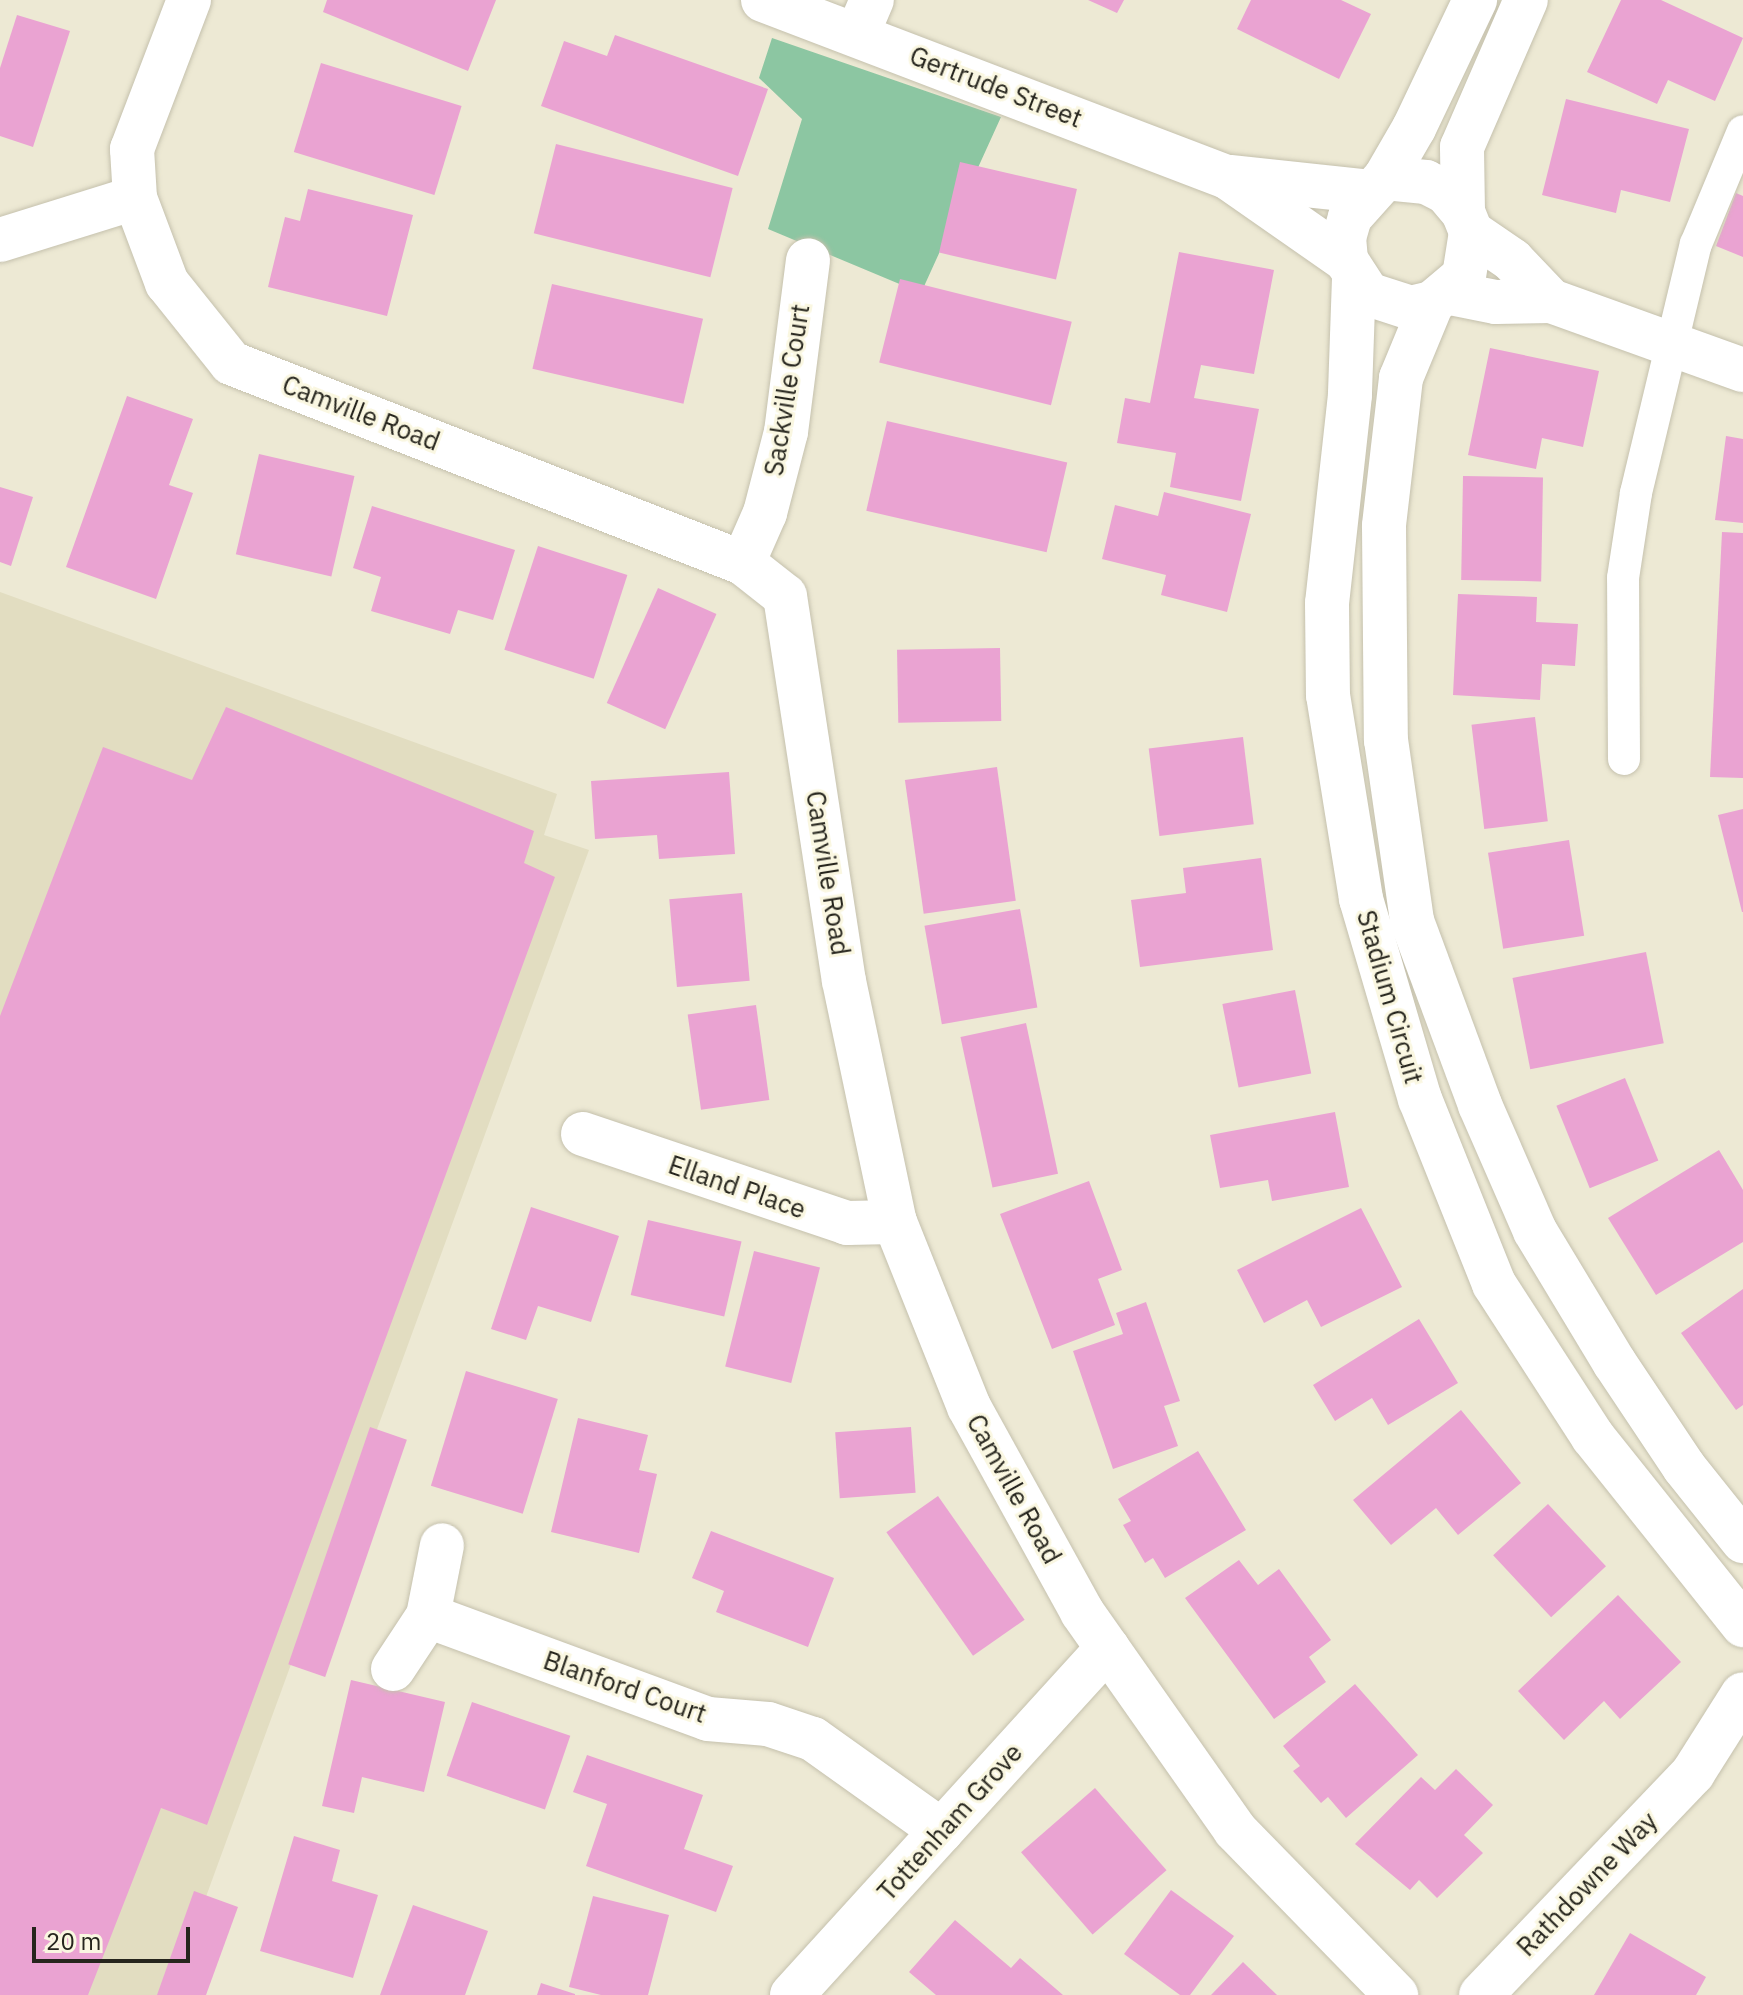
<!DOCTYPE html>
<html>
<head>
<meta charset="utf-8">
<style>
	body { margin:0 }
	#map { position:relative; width:1743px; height:1995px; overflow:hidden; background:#ede9d4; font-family:"IBM Plex Sans",sans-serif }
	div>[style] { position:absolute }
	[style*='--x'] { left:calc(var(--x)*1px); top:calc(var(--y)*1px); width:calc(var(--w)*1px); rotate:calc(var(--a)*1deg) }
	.built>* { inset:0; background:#e2ddc1 }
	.green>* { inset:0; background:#8cc6a2 }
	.building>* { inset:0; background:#eaa3d2; transform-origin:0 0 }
	.roads { filter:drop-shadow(0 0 2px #c5c1ad) drop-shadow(0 0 2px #c5c1ad) }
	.lane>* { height:32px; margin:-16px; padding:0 16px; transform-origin:16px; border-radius:16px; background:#fff }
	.street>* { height:44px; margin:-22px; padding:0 22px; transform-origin:22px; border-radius:22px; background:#fff }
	span { translate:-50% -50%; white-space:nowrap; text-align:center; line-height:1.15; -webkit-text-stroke:6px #faf7e1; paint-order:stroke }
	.street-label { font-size:26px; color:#26251d }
	.scale { position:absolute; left:32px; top:1927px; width:158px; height:36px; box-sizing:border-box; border:4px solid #26251d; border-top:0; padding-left:10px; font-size:24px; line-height:28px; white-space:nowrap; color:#26251d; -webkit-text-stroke:6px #faf7e1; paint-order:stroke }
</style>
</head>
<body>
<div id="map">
	<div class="built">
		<i style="clip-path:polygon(0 592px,557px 794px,544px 835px,589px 850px,170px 1995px,0 1995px)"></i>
	</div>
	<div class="green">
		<i style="clip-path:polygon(772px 38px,1001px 117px,921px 293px,768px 229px,802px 119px,759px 78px)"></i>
	</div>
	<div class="building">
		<i style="clip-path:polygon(327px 0,496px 0,468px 71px,323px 12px)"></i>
		<i style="clip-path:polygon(1088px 0,1124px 0,1117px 13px)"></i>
		<i style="clip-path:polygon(1251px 0,1341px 0,1371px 14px,1339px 79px,1237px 29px)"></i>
		<i style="clip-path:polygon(1621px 0,1661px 0,1743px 38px,1715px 101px,1668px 80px,1657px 104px,1587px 72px)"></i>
		<i style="clip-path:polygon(17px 15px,70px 31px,33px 147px,0 136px,0 68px)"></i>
		<i style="clip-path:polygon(615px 35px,768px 89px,738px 176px,541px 106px,564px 41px,607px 56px)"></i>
		<i style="left:321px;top:63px;width:147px;height:93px;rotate:17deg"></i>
		<i style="clip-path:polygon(1566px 99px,1689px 129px,1670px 202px,1621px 190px,1616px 213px,1542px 195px)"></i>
		<i style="left:556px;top:144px;width:182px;height:92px;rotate:14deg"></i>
		<i style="left:960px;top:162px;width:120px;height:93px;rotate:13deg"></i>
		<i style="clip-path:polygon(308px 189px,413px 215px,387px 316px,268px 287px,285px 217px,300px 221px)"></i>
		<i style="clip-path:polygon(1736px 193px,1743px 196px,1743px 257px,1716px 246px)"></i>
		<i style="clip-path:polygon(1179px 252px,1274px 270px,1254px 374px,1201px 365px,1194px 398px,1259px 409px,1241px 501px,1170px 487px,1176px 453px,1117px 443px,1125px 398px,1150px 403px)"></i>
		<i style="left:900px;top:279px;width:177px;height:86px;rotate:14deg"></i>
		<i style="left:552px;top:284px;width:155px;height:87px;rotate:13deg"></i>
		<i style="clip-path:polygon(1490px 348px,1599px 371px,1583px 447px,1542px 438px,1536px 469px,1468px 455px)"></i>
		<i style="clip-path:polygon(127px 396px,193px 419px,169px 485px,193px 493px,156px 599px,66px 567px)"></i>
		<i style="left:887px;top:421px;width:185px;height:92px;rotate:13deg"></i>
		<i style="clip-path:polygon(1726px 436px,1743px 439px,1743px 523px,1715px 520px)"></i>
		<i style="left:259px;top:454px;width:98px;height:103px;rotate:13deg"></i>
		<i style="left:1463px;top:476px;width:80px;height:104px;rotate:1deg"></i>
		<i style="clip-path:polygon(0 487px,33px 497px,11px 566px,0 562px)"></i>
		<i style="clip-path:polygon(1164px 492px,1251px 514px,1227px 612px,1161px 595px,1166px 575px,1102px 559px,1115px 505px,1158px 516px)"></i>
		<i style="clip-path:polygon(372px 506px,515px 550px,493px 620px,458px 610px,450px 634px,371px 611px,381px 577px,353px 568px)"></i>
		<i style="clip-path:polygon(1722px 532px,1743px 533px,1743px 778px,1710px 777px)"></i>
		<i style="left:538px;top:546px;width:94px;height:109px;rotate:18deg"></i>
		<i style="left:658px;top:588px;width:64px;height:126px;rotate:24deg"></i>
		<i style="clip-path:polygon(1458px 594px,1537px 597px,1536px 622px,1578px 624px,1575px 666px,1542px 664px,1540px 700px,1453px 695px)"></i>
		<i style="left:1000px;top:648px;width:73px;height:103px;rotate:89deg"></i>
		<i style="clip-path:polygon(226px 707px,534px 831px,524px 863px,555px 877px,207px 1825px,161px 1808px,88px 1995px,0 1995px,0 1016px,103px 747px,192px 780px)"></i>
		<i style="left:1535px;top:717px;width:105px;height:64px;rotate:83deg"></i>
		<i style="left:1243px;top:737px;width:88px;height:95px;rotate:83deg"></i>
		<i style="left:997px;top:767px;width:135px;height:93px;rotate:82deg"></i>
		<i style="clip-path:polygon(729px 772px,735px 854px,659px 859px,657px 835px,595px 839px,591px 781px)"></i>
		<i style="clip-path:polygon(1743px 809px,1743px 912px,1742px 912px,1718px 815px)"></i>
		<i style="left:1569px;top:840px;width:97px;height:82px;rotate:81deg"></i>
		<i style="clip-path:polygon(1261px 858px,1273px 950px,1140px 967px,1131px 900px,1186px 893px,1183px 868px)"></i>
		<i style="left:742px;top:893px;width:88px;height:73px;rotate:85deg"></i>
		<i style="left:1020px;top:909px;width:100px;height:97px;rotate:80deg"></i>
		<i style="left:1646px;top:952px;width:93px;height:136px;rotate:79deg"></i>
		<i style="left:1295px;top:990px;width:85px;height:74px;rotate:79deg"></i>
		<i style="left:756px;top:1005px;width:96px;height:69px;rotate:82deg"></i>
		<i style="left:1026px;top:1023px;width:154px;height:67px;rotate:78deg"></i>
		<i style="left:1625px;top:1078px;width:89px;height:74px;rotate:68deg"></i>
		<i style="clip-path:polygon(1335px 1112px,1349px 1187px,1272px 1201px,1268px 1180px,1220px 1188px,1210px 1135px)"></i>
		<i style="clip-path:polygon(1719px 1150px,1743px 1190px,1743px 1242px,1656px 1295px,1608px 1218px)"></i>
		<i style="clip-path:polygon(1089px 1181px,1122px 1270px,1098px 1279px,1115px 1325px,1052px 1349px,1000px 1214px)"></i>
		<i style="clip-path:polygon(531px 1207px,619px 1236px,591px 1322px,538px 1306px,526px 1340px,491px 1329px)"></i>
		<i style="clip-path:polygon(1361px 1208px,1402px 1287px,1321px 1327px,1307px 1300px,1264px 1323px,1237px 1270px)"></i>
		<i style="left:648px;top:1220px;width:96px;height:77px;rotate:13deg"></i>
		<i style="left:754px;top:1251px;width:68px;height:119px;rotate:14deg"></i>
		<i style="clip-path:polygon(1743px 1289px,1743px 1405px,1736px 1410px,1681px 1333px)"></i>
		<i style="clip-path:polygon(1146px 1302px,1180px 1401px,1164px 1406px,1178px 1446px,1113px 1469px,1073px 1351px,1123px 1334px,1116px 1313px)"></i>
		<i style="clip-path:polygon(1419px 1319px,1458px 1383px,1388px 1425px,1372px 1398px,1335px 1421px,1313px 1385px)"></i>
		<i style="left:466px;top:1371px;width:96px;height:120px;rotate:17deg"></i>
		<i style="clip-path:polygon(1461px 1410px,1521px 1483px,1458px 1535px,1436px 1508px,1391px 1545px,1353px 1500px)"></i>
		<i style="clip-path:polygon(578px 1418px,648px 1435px,639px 1470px,657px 1474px,639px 1553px,551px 1532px)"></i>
		<i style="left:370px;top:1427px;width:39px;height:251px;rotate:19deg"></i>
		<i style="left:911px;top:1427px;width:66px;height:76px;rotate:86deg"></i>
		<i style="clip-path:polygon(1198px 1451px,1246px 1530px,1165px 1578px,1153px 1558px,1145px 1563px,1123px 1525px,1131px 1521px,1118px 1499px)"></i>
		<i style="left:938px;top:1496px;width:151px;height:63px;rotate:55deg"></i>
		<i style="left:1548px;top:1504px;width:85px;height:75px;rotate:47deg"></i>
		<i style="clip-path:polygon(711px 1531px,834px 1578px,808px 1647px,716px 1612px,724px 1591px,692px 1578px)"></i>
		<i style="clip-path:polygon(1239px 1560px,1258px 1585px,1279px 1569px,1331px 1640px,1309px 1657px,1326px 1682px,1274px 1719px,1185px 1598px)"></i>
		<i style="clip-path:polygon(1618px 1595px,1681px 1662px,1620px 1719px,1604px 1701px,1564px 1740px,1518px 1691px)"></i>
		<i style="clip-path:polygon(351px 1680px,445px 1702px,424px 1792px,362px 1777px,354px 1813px,322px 1806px)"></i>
		<i style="clip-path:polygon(1355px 1684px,1418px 1755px,1346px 1818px,1328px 1797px,1321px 1803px,1293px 1771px,1300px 1766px,1283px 1746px)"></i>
		<i style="left:472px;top:1702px;width:104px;height:78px;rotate:19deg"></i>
		<i style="clip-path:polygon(587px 1755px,703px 1795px,684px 1849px,733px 1866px,716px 1912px,586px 1866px,607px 1804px,573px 1792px)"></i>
		<i style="clip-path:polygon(1456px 1769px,1493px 1805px,1464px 1835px,1483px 1853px,1437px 1898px,1419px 1880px,1410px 1890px,1355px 1844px,1421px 1777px,1435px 1790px)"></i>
		<i style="left:1095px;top:1788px;width:109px;height:98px;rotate:49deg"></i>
		<i style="clip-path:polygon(294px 1836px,340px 1850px,332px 1881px,378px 1895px,353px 1978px,260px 1951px)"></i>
		<i style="clip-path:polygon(1171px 1890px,1234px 1936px,1190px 1995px,1180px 1995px,1124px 1954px)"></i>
		<i style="clip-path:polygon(194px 1891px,238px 1907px,206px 1995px,157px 1995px)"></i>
		<i style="clip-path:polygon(593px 1896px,669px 1915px,648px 1995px,601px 1995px,569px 1987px)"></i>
		<i style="clip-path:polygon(413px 1905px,488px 1931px,465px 1995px,380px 1995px)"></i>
		<i style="clip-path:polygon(955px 1920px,1011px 1968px,1020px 1958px,1063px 1995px,936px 1995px,909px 1972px)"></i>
		<i style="clip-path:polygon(1630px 1933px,1706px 1977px,1696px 1995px,1594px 1995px)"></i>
		<i style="clip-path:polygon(1243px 1962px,1277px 1995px,1211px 1995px)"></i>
		<i style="clip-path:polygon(541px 1983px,575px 1994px,575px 1995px,537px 1995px)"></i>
	</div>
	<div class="roads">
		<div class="lane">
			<i style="--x:1624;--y:759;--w:181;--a:-90.3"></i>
			<i style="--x:1623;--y:578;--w:86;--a:-81.3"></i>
			<i style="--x:1636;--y:493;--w:256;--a:-76.5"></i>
			<i style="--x:1696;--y:244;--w:122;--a:-67.4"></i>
		</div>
		<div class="street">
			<i style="--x:189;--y:0;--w:160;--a:110.9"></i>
			<i style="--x:132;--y:149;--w:49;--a:86.5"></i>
			<i style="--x:135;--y:198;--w:91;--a:69.4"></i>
			<i style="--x:167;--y:283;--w:102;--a:51.3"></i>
			<i style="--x:231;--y:363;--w:550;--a:21.34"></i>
			<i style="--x:743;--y:563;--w:53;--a:38.2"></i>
			<i style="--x:785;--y:596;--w:389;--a:81.3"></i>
			<i style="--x:844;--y:981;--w:246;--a:78.1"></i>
			<i style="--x:895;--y:1222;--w:199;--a:68.2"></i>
			<i style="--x:969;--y:1407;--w:234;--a:61.1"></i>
			<i style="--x:1082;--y:1612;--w:266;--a:54.9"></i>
			<i style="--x:1235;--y:1830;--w:231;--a:45.7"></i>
			<i style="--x:763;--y:0;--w:497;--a:20.9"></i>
			<i style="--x:1227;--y:177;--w:145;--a:34.9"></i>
			<i style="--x:857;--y:35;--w:38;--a:-67"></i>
			<i style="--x:1230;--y:177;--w:141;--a:6.1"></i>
			<i style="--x:1385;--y:178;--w:41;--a:5.6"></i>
			<i style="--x:1426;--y:182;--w:22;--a:27"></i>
			<i style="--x:1446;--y:192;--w:26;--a:50"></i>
			<i style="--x:1463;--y:212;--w:22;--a:68"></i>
			<i style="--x:1471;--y:232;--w:45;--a:99"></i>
			<i style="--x:1464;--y:276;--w:42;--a:139.8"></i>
			<i style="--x:1432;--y:303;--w:22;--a:167"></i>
			<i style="--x:1411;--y:308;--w:45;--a:-162"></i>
			<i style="--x:1368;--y:294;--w:40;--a:-122.9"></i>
			<i style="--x:1346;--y:260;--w:22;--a:-95"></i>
			<i style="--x:1344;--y:238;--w:22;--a:-74"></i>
			<i style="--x:1350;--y:217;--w:52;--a:-48.1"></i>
			<i style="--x:1385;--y:178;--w:58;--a:-59.9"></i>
			<i style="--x:1414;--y:128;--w:142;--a:-64.5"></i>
			<i style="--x:1463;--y:212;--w:65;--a:-90.9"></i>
			<i style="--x:1462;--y:147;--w:160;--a:-66.5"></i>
			<i style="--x:1471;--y:232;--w:50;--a:34.3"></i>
			<i style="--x:1512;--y:260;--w:57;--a:46.4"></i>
			<i style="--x:0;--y:240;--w:141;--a:-17.3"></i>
			<i style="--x:1354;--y:278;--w:117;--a:92"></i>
			<i style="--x:1350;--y:395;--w:209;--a:96.3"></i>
			<i style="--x:1327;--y:603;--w:92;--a:89.4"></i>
			<i style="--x:1328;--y:695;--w:207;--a:80.8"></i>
			<i style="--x:1361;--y:899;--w:209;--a:73.6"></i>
			<i style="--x:1420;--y:1099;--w:199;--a:68.2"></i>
			<i style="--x:1494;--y:1284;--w:182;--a:57.1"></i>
			<i style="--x:1593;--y:1437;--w:241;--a:51.4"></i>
			<i style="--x:1450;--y:293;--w:47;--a:11.1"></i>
			<i style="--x:1496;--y:302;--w:55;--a:-1"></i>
			<i style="--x:1551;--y:301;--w:204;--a:19.8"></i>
			<i style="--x:1432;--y:303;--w:81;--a:112.5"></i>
			<i style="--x:1401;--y:378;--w:149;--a:96.6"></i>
			<i style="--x:1384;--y:526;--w:214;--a:89.5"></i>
			<i style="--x:1386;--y:740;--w:183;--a:81.8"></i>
			<i style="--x:1412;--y:921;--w:196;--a:69.7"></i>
			<i style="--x:1480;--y:1105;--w:137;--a:66.4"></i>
			<i style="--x:1535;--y:1231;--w:153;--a:58.9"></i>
			<i style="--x:1614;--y:1362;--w:126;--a:56.3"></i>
			<i style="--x:1684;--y:1467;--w:95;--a:51.4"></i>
			<i style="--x:743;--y:563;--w:55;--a:-66.3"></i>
			<i style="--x:765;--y:513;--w:84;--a:-75.5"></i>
			<i style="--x:786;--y:432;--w:173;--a:-82.7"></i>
			<i style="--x:583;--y:1134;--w:279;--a:18.6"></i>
			<i style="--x:847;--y:1223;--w:48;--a:-1.2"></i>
			<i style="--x:428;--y:1616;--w:298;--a:20.2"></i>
			<i style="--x:708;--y:1719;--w:60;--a:4.8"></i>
			<i style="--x:768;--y:1724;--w:47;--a:18.4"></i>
			<i style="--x:813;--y:1739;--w:158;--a:35.5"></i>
			<i style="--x:393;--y:1669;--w:64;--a:-56.6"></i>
			<i style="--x:428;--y:1616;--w:72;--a:-78.8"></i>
			<i style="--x:792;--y:1995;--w:469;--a:-47.7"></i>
			<i style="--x:1481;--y:1995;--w:307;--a:-46.3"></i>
			<i style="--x:1693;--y:1773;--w:93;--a:-57.7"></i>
		</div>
	</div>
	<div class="street-label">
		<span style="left:996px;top:87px;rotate:21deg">Gertrude Street</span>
		<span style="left:787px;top:390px;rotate:-81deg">Sackville Court</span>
		<span style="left:361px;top:413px;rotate:21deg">Camville Road</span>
		<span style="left:828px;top:873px;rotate:81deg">Camville Road</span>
		<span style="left:1390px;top:997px;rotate:74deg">Stadium Circuit</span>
		<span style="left:737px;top:1187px;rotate:19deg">Elland Place</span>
		<span style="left:1014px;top:1489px;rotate:61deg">Camville Road</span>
		<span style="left:625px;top:1687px;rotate:19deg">Blanford Court</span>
		<span style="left:950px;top:1822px;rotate:-48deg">Tottenham Grove</span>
		<span style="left:1587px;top:1884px;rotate:-46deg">Rathdowne Way</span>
	</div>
	<div class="scale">20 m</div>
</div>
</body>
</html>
